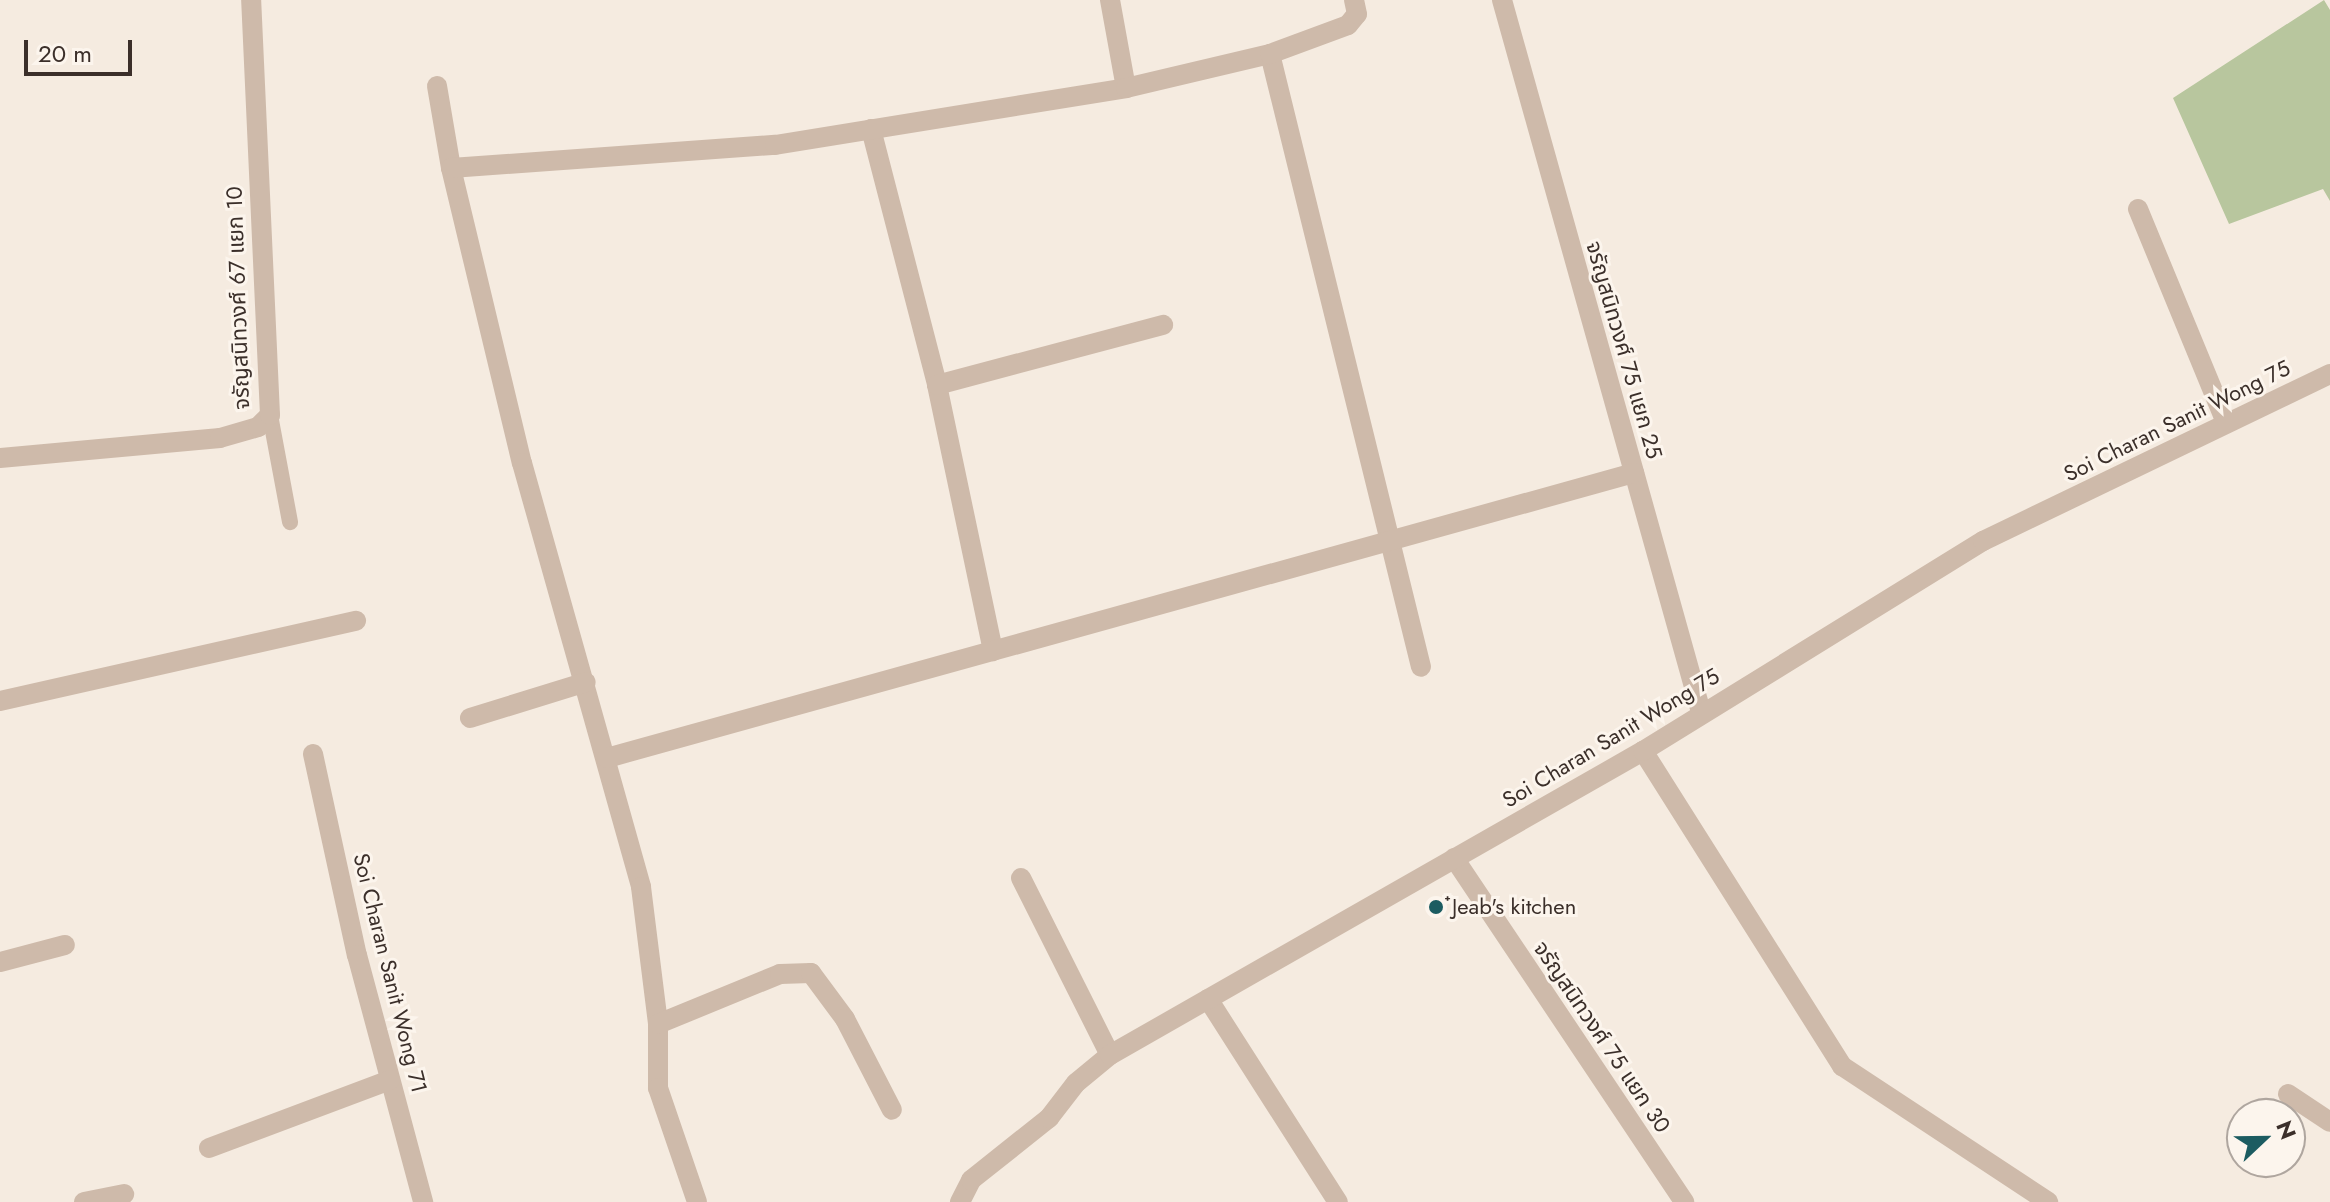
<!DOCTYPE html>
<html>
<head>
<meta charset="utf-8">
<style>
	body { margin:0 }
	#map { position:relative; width:2330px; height:1202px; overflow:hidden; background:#f5ebe0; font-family:Jost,"Noto Sans Thai",sans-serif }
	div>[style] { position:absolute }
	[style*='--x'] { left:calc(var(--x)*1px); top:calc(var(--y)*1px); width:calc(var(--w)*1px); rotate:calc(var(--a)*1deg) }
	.green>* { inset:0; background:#b8c69e }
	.service>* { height:16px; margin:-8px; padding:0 8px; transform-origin:8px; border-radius:8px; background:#cebaaa }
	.minor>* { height:20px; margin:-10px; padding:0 10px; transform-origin:10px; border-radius:10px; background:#cebaaa }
	.tertiary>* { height:20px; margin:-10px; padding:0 10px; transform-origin:10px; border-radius:10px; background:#cebaaa }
	.dots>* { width:22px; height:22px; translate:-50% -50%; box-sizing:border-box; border:4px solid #fcf5ed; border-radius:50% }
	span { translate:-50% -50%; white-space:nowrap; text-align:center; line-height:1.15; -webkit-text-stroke:6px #fcf5ed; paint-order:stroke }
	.street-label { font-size:22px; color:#3b2f2a }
	.poi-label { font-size:22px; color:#3b2f2a }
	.left { translate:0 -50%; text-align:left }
	.north { position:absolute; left:2226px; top:1098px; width:80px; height:80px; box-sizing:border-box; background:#fcf5ed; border:2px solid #afa69f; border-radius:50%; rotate:68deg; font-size:22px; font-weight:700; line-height:32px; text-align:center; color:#3b2f2a }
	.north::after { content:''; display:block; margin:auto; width:28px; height:36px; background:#1c5c61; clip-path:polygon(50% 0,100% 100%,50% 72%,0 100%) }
	.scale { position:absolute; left:24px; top:40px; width:108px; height:36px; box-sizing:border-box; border:4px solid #3b2f2a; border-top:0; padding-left:10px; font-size:24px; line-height:28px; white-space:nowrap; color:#3b2f2a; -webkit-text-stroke:6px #fcf5ed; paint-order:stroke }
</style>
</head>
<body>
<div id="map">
	<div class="green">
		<i style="clip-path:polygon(2324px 0,2330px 10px,2330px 201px,2323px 189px,2229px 224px,2173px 98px)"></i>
	</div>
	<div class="service">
		<i style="--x:270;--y:415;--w:109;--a:79.4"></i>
	</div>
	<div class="minor">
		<i style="--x:1110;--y:0;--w:89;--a:79.7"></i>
		<i style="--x:1502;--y:0;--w:739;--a:74.38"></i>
		<i style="--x:1270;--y:54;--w:631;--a:76.16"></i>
		<i style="--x:437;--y:86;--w:83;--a:80.3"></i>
		<i style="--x:451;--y:168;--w:303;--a:76.5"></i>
		<i style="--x:522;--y:463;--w:440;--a:74.3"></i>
		<i style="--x:641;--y:887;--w:138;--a:82.9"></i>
		<i style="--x:658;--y:1024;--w:64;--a:90"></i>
		<i style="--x:658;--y:1088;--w:120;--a:71.1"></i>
		<i style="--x:871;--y:129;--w:264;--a:75.5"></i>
		<i style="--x:937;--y:385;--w:272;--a:78.1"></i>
		<i style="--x:451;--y:168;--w:325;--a:-4.1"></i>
		<i style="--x:775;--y:145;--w:356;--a:-9.2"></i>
		<i style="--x:1126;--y:88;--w:148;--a:-13.3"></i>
		<i style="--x:1270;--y:54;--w:83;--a:-20.4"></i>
		<i style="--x:1348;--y:25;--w:14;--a:-51"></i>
		<i style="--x:1357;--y:14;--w:14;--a:-102"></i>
		<i style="--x:2138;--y:209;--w:230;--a:67.6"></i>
		<i style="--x:937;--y:385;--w:234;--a:-14.9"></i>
		<i style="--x:0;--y:458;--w:221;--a:-5.2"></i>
		<i style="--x:220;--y:438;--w:40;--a:-16"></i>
		<i style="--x:258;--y:427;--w:17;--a:-45"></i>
		<i style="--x:270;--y:415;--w:415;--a:-92.6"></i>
		<i style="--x:0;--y:701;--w:365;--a:-12.7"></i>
		<i style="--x:470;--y:718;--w:121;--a:-17.2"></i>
		<i style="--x:1643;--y:751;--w:373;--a:57.7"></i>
		<i style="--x:1842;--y:1066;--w:247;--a:33.4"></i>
		<i style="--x:313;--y:754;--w:206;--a:77.7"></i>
		<i style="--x:357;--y:955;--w:256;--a:75"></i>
		<i style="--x:607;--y:758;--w:1066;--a:-15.51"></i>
		<i style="--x:1454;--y:858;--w:414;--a:56.2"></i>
		<i style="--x:1021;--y:878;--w:198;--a:63.3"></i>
		<i style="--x:0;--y:962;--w:67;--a:-14.7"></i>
		<i style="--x:1208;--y:999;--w:241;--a:57.4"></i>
		<i style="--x:658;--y:1024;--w:132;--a:-22.3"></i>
		<i style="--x:780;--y:974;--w:31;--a:-2"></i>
		<i style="--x:811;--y:973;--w:57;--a:53.5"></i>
		<i style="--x:845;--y:1019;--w:102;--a:62.7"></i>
		<i style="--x:2288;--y:1094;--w:50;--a:33.7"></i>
		<i style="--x:209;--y:1148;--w:193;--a:-20.6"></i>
		<i style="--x:84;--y:1202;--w:41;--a:-11.3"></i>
	</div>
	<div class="tertiary">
		<i style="--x:960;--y:1202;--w:25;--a:-63"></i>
		<i style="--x:971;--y:1180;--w:100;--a:-38.5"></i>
		<i style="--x:1049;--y:1118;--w:44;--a:-52.4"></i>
		<i style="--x:1076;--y:1083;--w:44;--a:-39.5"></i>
		<i style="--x:1110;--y:1055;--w:614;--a:-29.7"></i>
		<i style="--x:1643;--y:751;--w:400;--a:-31.7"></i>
		<i style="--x:1983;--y:541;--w:385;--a:-25.7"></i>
	</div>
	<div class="dots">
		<i style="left:1436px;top:907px;background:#1c5c61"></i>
	</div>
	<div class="street-label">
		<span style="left:238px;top:298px;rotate:-92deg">จรัญสนิทวงศ์ 67 แยก 10</span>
		<span style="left:1624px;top:350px;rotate:74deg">จรัญสนิทวงศ์ 75 แยก 25</span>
		<span style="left:2177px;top:421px;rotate:-26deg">Soi Charan Sanit Wong 75</span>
		<span style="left:1611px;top:738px;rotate:-31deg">Soi Charan Sanit Wong 75</span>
		<span style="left:390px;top:973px;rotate:76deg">Soi Charan Sanit Wong 71</span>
		<span style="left:1602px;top:1037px;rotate:56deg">จรัญสนิทวงศ์ 75 แยก 30</span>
	</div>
	<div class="poi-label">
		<span class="left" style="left:1452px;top:907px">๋Jeab's kitchen</span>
	</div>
	<div class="north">N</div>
	<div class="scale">20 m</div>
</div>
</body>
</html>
